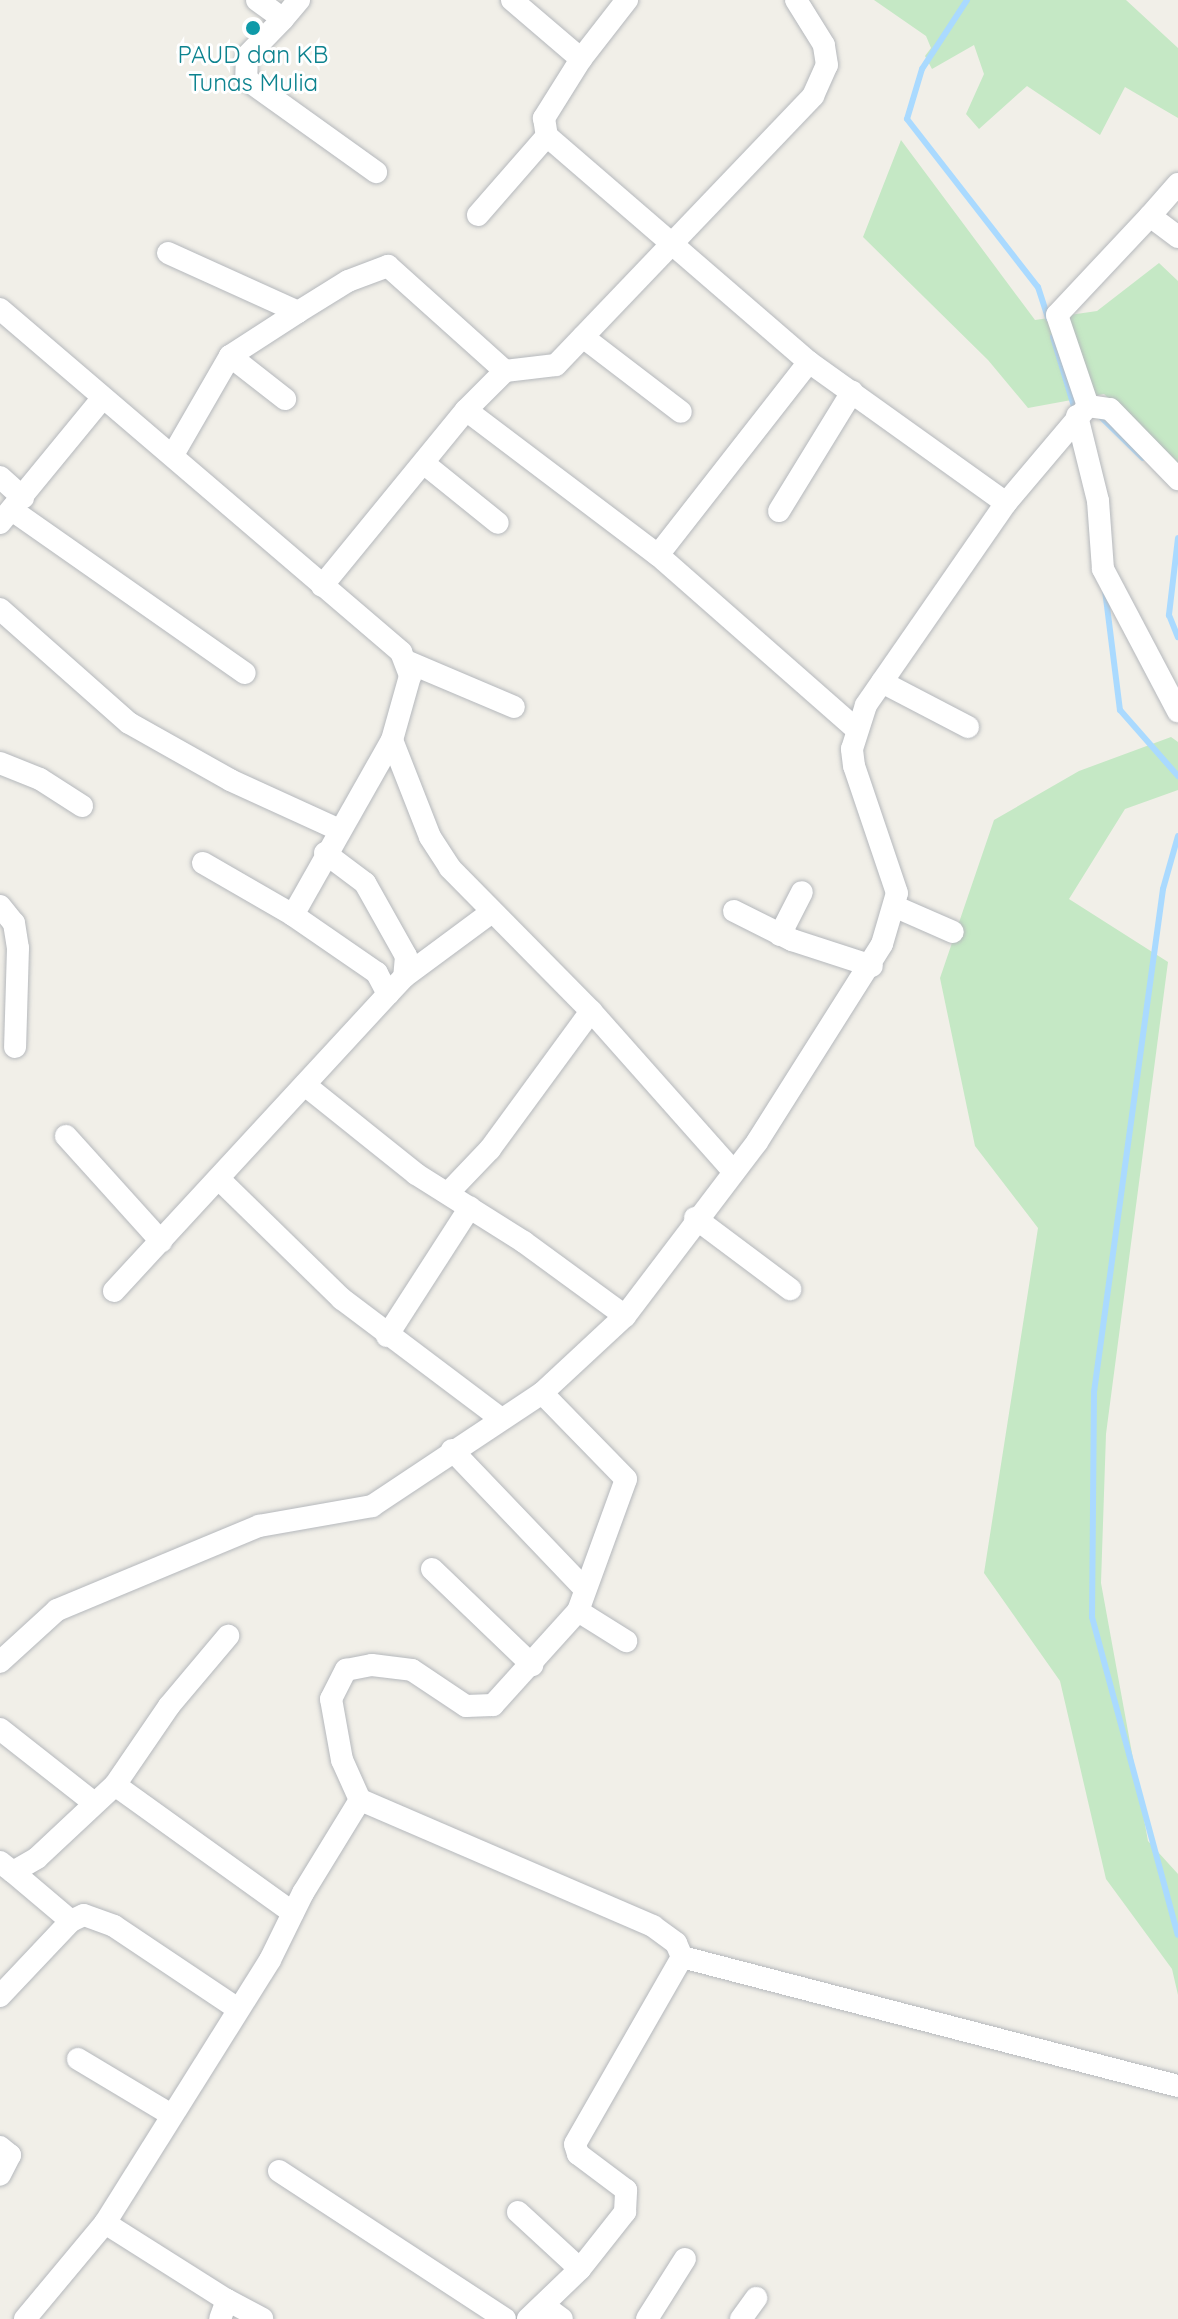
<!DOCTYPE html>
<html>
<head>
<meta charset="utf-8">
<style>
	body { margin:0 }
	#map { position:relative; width:1178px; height:2319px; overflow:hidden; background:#f1efe8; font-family:Quicksand,sans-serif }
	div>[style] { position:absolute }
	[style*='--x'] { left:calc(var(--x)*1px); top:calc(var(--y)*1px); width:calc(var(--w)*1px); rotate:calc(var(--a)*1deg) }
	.green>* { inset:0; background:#c5e8c5 }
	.stream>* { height:6px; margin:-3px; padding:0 3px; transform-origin:3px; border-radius:3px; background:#aadaff }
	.roads { filter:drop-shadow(0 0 2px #b5b8bc) drop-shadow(0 0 2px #b5b8bc) }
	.minor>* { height:22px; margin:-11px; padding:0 11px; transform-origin:11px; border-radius:11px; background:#fff }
	.dots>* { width:22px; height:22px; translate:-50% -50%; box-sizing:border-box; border:4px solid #fff; border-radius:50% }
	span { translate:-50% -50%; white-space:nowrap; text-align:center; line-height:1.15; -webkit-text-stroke:6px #fff; paint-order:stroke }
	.culture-label { font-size:24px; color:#0d838f }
</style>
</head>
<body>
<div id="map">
	<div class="green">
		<i style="clip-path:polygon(874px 0,1126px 0,1178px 48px,1178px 118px,1125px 87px,1100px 135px,1027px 86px,979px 129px,966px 114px,984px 74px,974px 45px,932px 69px,925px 56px,931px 48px,926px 36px)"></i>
		<i style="clip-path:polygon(901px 140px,1035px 320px,1097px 311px,1159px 263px,1178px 281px,1178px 465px,1104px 394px,1028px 408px,988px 360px,863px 237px)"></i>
		<i style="clip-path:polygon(1171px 737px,1178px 742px,1178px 790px,1125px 809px,1069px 899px,1168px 962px,1106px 1434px,1101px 1583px,1148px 1841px,1178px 1874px,1178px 1995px,1172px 1969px,1106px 1879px,1060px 1681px,984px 1573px,1038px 1228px,975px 1146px,940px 978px,994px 820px,1079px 771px)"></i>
	</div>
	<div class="stream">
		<i style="--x:967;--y:0;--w:82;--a:123.1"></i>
		<i style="--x:922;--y:69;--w:52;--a:106.7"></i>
		<i style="--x:907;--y:119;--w:213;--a:52.1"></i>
		<i style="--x:1038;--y:287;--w:33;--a:72"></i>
		<i style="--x:1053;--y:337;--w:76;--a:73.2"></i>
		<i style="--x:1097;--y:413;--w:64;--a:44.4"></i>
		<i style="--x:1178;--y:538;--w:78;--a:96.7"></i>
		<i style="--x:1169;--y:615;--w:24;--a:68"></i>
		<i style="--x:1105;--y:590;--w:121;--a:82.9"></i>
		<i style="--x:1120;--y:710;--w:88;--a:48.7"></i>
		<i style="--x:1178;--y:836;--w:55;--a:105.8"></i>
		<i style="--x:1163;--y:889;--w:508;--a:97.81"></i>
		<i style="--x:1094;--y:1392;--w:225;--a:90.5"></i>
		<i style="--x:1092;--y:1617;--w:329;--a:74.9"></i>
	</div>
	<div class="roads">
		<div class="minor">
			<i style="--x:257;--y:0;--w:32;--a:36"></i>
			<i style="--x:283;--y:19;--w:25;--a:-50"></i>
			<i style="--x:512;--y:0;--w:91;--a:40.5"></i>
			<i style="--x:581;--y:59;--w:70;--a:122.1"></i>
			<i style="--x:544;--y:118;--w:18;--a:81"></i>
			<i style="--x:547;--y:136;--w:346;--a:40.8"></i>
			<i style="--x:809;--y:362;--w:242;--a:35.6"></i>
			<i style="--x:283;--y:19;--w:52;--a:134.2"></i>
			<i style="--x:247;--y:56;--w:23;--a:92"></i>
			<i style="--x:246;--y:79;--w:160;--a:35.6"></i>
			<i style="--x:581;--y:59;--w:75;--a:-52.1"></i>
			<i style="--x:1178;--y:184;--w:43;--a:131.2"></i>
			<i style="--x:1150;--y:216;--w:35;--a:37"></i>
			<i style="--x:478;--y:215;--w:105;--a:-48.9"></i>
			<i style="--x:168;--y:253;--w:143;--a:24.4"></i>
			<i style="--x:298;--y:312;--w:59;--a:-31.8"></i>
			<i style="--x:348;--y:281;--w:43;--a:-20.6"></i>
			<i style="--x:388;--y:266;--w:157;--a:41.9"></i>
			<i style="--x:0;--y:309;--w:528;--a:40.54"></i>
			<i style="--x:401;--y:652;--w:26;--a:69"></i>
			<i style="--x:410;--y:676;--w:66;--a:105.7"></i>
			<i style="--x:392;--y:740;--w:104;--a:68.6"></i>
			<i style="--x:430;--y:837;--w:37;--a:57"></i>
			<i style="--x:450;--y:868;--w:201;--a:45.4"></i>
			<i style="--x:591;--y:1011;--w:215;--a:48.4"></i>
			<i style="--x:583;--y:337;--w:123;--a:37.4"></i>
			<i style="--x:230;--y:356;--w:70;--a:38"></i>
			<i style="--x:1088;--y:406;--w:96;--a:-108.8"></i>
			<i style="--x:1057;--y:315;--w:136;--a:-46.8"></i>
			<i style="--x:466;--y:410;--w:55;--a:-45"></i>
			<i style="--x:505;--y:371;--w:51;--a:-6.7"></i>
			<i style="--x:556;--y:365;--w:372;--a:-46.3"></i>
			<i style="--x:813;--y:96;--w:34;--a:-66"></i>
			<i style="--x:827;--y:65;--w:20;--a:-99"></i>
			<i style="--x:824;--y:45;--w:53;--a:-121.9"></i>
			<i style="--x:1077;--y:416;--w:88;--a:76.1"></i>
			<i style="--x:1098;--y:501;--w:68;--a:85.8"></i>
			<i style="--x:1103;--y:569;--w:161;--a:62.2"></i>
			<i style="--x:174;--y:453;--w:112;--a:-60"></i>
			<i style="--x:230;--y:356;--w:81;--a:-32.9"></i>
			<i style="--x:426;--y:465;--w:92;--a:38.9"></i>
			<i style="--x:0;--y:477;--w:31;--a:42"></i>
			<i style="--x:12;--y:510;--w:284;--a:35"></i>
			<i style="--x:779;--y:511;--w:140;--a:-58.5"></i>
			<i style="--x:0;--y:523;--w:161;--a:-50.6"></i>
			<i style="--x:658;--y:555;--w:245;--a:-52"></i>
			<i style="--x:322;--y:586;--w:227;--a:-50.7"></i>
			<i style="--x:466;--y:410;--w:241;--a:37.1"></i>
			<i style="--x:658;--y:555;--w:264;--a:41.3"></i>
			<i style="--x:0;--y:609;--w:172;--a:41.5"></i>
			<i style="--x:129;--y:723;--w:116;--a:29.4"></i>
			<i style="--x:230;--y:780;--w:118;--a:24.6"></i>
			<i style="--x:408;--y:662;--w:115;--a:23"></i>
			<i style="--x:882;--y:682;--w:97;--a:27.6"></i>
			<i style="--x:0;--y:763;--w:43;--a:21.8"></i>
			<i style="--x:40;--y:779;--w:50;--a:32.7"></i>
			<i style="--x:325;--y:853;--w:50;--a:36.9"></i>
			<i style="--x:365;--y:883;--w:84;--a:60.7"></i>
			<i style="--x:406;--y:956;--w:21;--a:95"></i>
			<i style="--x:404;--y:977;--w:23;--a:133"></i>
			<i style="--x:203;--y:863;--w:104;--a:30"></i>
			<i style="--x:0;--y:906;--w:22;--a:51"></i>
			<i style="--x:14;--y:923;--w:25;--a:81"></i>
			<i style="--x:18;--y:948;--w:99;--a:91.7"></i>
			<i style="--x:896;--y:907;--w:62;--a:23.7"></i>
			<i style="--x:734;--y:911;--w:65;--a:26.6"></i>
			<i style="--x:792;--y:940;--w:84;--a:18"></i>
			<i style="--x:780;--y:935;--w:48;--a:-62.9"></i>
			<i style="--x:404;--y:977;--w:109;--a:-36.5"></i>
			<i style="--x:305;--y:1085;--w:142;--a:38.7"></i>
			<i style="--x:416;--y:1174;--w:128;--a:32.2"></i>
			<i style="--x:524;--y:1242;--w:125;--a:36.2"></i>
			<i style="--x:66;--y:1136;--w:142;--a:47.9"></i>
			<i style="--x:219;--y:1179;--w:172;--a:44.3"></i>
			<i style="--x:342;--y:1299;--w:198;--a:37"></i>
			<i style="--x:448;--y:1193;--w:61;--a:-46.3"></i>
			<i style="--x:490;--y:1149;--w:171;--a:-53.8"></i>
			<i style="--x:695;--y:1218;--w:119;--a:36.8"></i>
			<i style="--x:114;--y:1291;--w:404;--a:-47.3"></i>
			<i style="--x:388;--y:994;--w:24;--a:-118"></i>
			<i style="--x:377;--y:973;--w:102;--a:-145.4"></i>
			<i style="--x:293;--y:915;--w:201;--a:-60.5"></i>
			<i style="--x:387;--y:1336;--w:153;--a:-57.2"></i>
			<i style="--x:452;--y:1450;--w:191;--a:46.3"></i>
			<i style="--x:432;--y:1569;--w:139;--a:43.8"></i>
			<i style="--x:578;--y:1611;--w:57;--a:32"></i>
			<i style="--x:0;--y:1662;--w:77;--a:-42.4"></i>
			<i style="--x:57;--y:1610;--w:219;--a:-22.6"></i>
			<i style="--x:259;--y:1526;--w:115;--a:-10"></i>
			<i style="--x:372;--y:1506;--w:204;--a:-33.6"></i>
			<i style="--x:542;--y:1393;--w:113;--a:-42.9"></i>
			<i style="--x:625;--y:1316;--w:218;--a:-52.8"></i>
			<i style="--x:757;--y:1142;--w:234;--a:-57.7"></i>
			<i style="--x:882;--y:944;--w:53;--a:-73.6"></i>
			<i style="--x:897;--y:893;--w:134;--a:-108.7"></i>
			<i style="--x:854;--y:766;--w:17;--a:-97"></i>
			<i style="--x:852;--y:749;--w:46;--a:-72.3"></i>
			<i style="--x:866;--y:705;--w:246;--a:-55.3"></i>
			<i style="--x:1006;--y:503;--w:127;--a:-49.8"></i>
			<i style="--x:1088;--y:406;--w:22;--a:8"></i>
			<i style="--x:1110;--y:409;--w:98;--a:45.8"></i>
			<i style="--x:0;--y:1729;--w:120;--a:38.2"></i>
			<i style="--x:115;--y:1785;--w:219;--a:35.7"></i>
			<i style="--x:0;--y:1862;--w:16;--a:38"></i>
			<i style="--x:13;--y:1872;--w:28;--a:-30"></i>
			<i style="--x:37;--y:1858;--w:107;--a:-43.1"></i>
			<i style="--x:115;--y:1785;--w:96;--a:-55.6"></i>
			<i style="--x:169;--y:1706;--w:92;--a:-49.9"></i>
			<i style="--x:13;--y:1872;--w:76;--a:40.2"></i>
			<i style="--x:682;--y:1957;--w:513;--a:14.58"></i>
			<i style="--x:0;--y:1996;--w:103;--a:-46.6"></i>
			<i style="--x:71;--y:1921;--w:14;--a:-25"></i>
			<i style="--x:84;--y:1915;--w:32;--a:20"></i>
			<i style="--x:114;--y:1926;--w:149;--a:33.8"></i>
			<i style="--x:78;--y:2059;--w:107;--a:30.9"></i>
			<i style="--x:0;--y:2147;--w:13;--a:39"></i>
			<i style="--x:10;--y:2155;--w:22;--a:117"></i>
			<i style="--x:279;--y:2171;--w:270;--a:33.2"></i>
			<i style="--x:518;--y:2212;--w:84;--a:42.6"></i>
			<i style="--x:105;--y:2223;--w:144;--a:32.3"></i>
			<i style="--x:227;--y:2300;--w:20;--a:110"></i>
			<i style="--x:227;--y:2300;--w:40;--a:28"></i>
			<i style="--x:544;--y:2306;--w:22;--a:36"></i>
			<i style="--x:25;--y:2319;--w:125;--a:-50.2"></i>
			<i style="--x:105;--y:2223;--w:310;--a:-57.9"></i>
			<i style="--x:270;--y:1960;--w:75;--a:-63.8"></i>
			<i style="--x:303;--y:1893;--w:109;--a:-58.5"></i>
			<i style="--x:528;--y:2319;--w:72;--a:-43.9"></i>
			<i style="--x:580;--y:2269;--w:73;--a:-51.7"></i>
			<i style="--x:625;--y:2212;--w:22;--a:-87"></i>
			<i style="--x:626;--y:2190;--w:60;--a:-143.1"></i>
			<i style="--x:578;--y:2154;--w:10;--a:-107"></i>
			<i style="--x:575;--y:2144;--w:215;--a:-60.2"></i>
			<i style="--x:682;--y:1957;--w:15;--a:-113"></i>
			<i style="--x:676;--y:1943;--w:29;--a:-144"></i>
			<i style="--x:653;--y:1926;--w:319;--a:-156.7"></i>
			<i style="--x:360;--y:1800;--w:44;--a:-114.2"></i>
			<i style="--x:342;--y:1760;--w:62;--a:-100.2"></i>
			<i style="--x:331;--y:1699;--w:33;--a:-63"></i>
			<i style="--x:346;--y:1670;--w:26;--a:-11"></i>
			<i style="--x:372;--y:1665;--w:40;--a:7.1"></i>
			<i style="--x:412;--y:1670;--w:65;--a:33.7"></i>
			<i style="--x:466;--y:1706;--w:27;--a:-2"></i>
			<i style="--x:493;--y:1705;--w:127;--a:-47.9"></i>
			<i style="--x:578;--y:1611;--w:140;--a:-70"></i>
			<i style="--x:626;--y:1479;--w:120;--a:-134.3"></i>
			<i style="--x:647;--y:2319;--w:71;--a:-57.7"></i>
			<i style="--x:741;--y:2319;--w:26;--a:-54"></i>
		</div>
	</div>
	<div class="dots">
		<i style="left:253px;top:28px;background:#0f9aa8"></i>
	</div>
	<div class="culture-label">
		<span style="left:253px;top:69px">PAUD dan KB<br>Tunas Mulia</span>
	</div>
</div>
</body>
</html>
